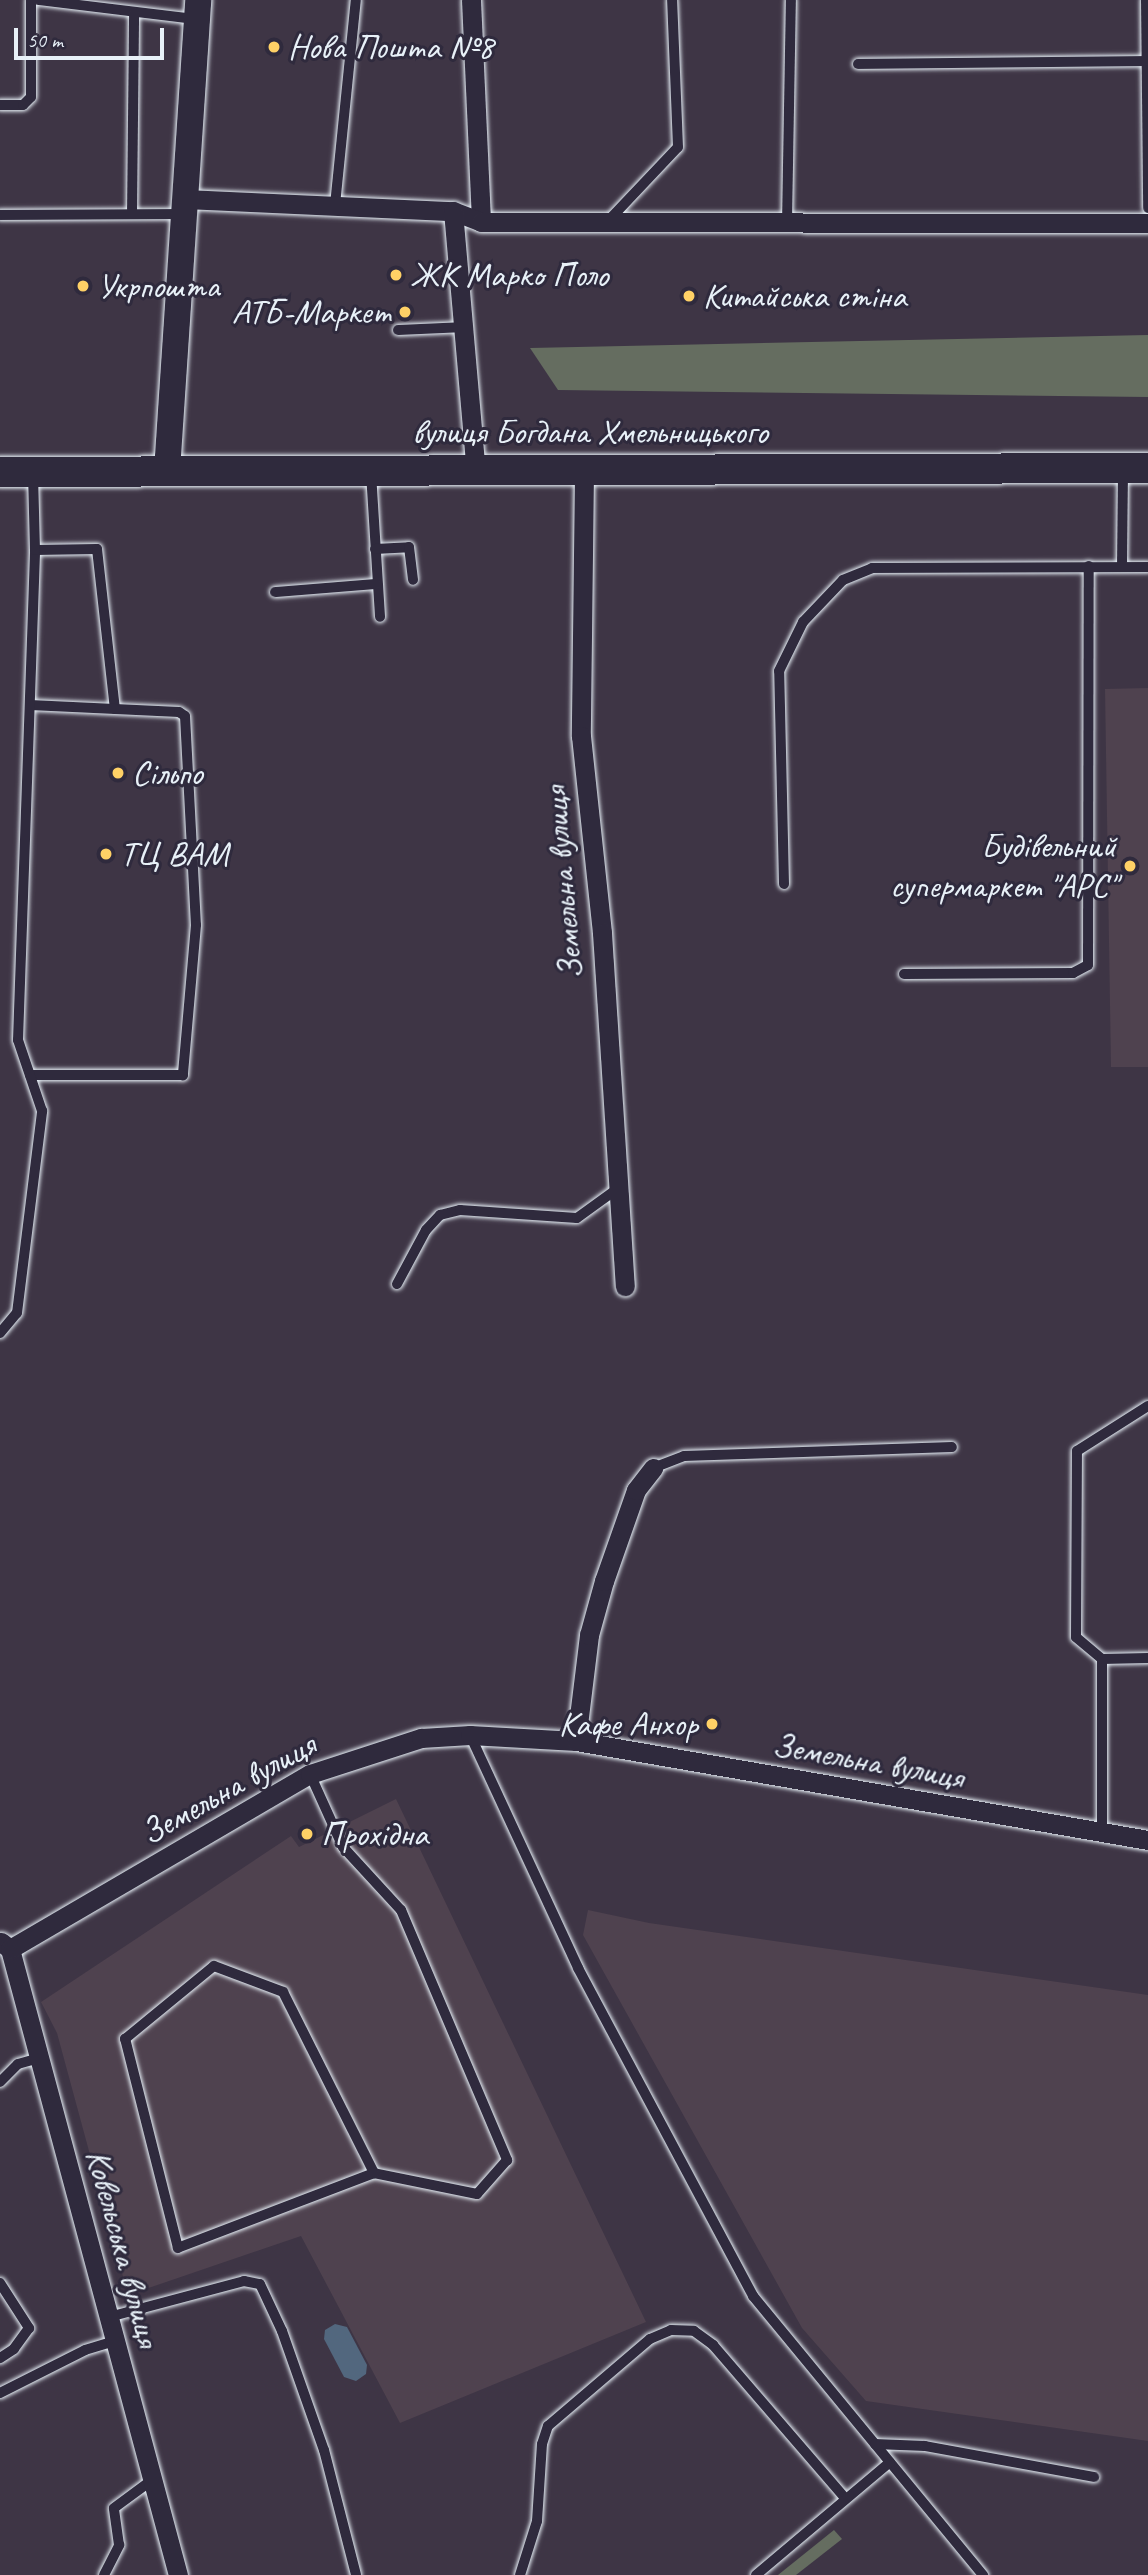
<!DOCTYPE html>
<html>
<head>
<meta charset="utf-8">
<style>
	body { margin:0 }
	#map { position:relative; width:1148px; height:2575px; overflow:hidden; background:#3e3545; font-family:Caveat,sans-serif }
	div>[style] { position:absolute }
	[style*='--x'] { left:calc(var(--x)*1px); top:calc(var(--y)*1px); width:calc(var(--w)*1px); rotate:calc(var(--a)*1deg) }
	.built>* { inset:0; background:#4f424f }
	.green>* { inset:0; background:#656d60 }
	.water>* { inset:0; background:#52677e }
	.roads { filter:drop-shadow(0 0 2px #e8f1f8) drop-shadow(0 0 2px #e8f1f8) }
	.lane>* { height:10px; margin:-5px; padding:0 5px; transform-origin:5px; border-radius:5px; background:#2f2a3d }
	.street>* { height:19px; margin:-9.5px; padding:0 9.5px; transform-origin:9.5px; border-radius:9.5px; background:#2f2a3d }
	.secondary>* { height:26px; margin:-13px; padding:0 13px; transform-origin:13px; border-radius:13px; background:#2f2a3d }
	.primary>* { height:30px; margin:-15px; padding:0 15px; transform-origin:15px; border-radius:15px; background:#2f2a3d }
	.dots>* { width:19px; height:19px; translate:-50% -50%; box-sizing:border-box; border:4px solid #2f2a3d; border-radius:50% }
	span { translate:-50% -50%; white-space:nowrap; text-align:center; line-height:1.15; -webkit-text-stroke:6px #2f2a3d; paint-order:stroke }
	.poi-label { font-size:35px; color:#e8f1f8 }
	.left { translate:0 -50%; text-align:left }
	.right { translate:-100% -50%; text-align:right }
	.street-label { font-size:35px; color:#e8f1f8 }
	.scale { position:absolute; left:14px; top:28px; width:150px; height:32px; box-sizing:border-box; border:4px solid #e8f1f8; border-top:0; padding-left:9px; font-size:21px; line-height:24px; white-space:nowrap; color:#e8f1f8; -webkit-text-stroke:5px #2f2a3d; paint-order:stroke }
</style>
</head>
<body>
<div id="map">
	<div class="built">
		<i style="clip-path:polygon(1148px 688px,1148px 1067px,1111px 1067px,1105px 689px)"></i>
		<i style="clip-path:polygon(396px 1799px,646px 2322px,400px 2423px,301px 2236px,128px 2295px,57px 2033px,41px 2002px,291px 1836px,299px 1847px)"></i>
		<i style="clip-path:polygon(588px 1910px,649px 1923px,1148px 1995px,1148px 2441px,866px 2401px,802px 2328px,583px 1935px)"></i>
	</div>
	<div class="green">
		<i style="clip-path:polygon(1148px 335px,1148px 397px,558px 390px,530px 348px)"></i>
		<i style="clip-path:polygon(834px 2530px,842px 2539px,796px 2575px,778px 2575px)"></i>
	</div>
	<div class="water">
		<i style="clip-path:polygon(335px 2324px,347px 2327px,367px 2365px,366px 2374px,356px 2381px,344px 2377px,324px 2339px,325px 2330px)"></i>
	</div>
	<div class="roads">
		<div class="lane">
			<i style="--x:38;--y:0;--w:159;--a:6.9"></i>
			<i style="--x:1146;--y:0;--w:208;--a:89.4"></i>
			<i style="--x:858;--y:64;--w:287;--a:-0.6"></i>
			<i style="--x:0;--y:105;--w:23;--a:0"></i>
			<i style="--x:23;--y:105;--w:11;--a:-45"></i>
			<i style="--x:31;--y:97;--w:97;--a:-90"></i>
			<i style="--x:335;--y:205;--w:206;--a:-84.2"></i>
			<i style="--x:132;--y:214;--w:202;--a:-89.4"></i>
			<i style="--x:0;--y:215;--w:181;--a:-0.3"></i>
			<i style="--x:609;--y:220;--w:100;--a:-46.6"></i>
			<i style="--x:678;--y:147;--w:147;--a:-92.3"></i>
			<i style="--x:787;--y:223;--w:223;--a:-89"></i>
			<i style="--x:398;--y:330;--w:68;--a:-2.5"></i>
			<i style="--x:371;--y:473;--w:144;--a:86.4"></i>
			<i style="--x:375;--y:549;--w:34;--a:-3"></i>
			<i style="--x:409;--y:547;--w:33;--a:83"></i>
			<i style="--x:35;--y:550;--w:62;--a:-0.9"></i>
			<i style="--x:97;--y:549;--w:161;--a:83.6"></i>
			<i style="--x:1122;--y:566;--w:94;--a:-89.4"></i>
			<i style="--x:275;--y:592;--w:102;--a:-4.5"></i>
			<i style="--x:30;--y:705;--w:149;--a:2.7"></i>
			<i style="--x:179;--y:712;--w:7;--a:34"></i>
			<i style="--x:185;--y:716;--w:209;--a:87"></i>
			<i style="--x:196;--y:925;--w:151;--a:95"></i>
			<i style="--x:183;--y:1075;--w:153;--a:180"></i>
			<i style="--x:784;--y:884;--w:213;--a:-91.3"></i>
			<i style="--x:779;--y:671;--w:55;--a:-63.9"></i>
			<i style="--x:803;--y:622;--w:58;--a:-46.4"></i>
			<i style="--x:843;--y:580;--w:31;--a:-22"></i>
			<i style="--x:872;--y:568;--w:276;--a:-0.2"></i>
			<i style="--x:904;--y:974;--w:169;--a:-0.3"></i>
			<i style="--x:1073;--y:973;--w:17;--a:-28"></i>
			<i style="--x:1088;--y:965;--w:399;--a:-89.9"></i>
			<i style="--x:397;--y:1284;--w:61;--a:-61.8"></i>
			<i style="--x:426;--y:1230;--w:21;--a:-47"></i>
			<i style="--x:440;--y:1215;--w:21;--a:-14"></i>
			<i style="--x:460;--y:1210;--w:117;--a:3.9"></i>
			<i style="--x:577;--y:1218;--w:49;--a:-35.9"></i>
			<i style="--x:0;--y:1333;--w:26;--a:-50"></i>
			<i style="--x:17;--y:1313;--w:204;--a:-82.9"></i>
			<i style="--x:42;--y:1111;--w:75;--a:-108.7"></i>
			<i style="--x:18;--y:1040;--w:490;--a:-88"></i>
			<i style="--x:35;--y:550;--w:75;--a:-91.5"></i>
			<i style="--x:653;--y:1468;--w:33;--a:-21"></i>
			<i style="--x:684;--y:1456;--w:268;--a:-1.9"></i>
			<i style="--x:1102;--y:1659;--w:34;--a:-140"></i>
			<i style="--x:1076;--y:1637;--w:186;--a:-89.7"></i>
			<i style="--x:1077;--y:1451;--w:84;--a:-32.4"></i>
			<i style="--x:470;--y:1735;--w:257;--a:65.1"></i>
			<i style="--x:578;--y:1968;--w:372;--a:61.9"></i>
			<i style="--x:753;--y:2296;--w:362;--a:50.5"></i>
			<i style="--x:310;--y:1774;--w:80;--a:65.7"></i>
			<i style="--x:343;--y:1847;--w:86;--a:47.4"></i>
			<i style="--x:401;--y:1910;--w:272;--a:67"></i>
			<i style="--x:507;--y:2160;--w:45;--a:131.4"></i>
			<i style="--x:477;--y:2194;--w:105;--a:-168.5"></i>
			<i style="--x:374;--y:2173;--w:210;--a:159.1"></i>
			<i style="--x:178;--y:2248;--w:216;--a:-104.2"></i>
			<i style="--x:125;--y:2039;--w:115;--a:-39.4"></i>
			<i style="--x:214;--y:1966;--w:74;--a:20.6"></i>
			<i style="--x:283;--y:1992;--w:203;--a:63.3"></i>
			<i style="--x:1102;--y:1833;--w:174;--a:-90"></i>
			<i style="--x:1102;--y:1659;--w:46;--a:-1.2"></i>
			<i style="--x:0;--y:2082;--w:25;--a:-45"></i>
			<i style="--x:18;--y:2064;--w:22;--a:-16"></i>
			<i style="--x:0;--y:2283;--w:54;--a:57.2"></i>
			<i style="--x:29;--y:2328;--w:26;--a:126"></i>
			<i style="--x:14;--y:2349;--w:17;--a:147"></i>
			<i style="--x:109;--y:2317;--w:140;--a:-14.9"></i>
			<i style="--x:244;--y:2281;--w:16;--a:11"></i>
			<i style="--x:260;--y:2284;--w:52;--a:64.9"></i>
			<i style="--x:282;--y:2331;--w:126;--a:70.6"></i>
			<i style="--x:324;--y:2450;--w:129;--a:75.6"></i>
			<i style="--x:0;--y:2393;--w:95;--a:-26.8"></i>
			<i style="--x:85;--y:2350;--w:31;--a:-17"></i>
			<i style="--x:875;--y:2444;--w:50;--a:2.3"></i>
			<i style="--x:925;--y:2446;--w:172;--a:10.4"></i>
			<i style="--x:104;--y:2575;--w:34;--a:-63"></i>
			<i style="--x:119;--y:2545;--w:37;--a:-98"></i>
			<i style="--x:114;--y:2508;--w:47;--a:-36.4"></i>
			<i style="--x:520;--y:2575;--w:57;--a:-72.5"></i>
			<i style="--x:537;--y:2521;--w:77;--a:-86.3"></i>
			<i style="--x:542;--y:2444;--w:19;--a:-72"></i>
			<i style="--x:548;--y:2426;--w:134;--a:-40.5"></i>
			<i style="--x:650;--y:2339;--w:23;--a:-23"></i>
			<i style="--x:671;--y:2330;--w:23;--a:2"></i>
			<i style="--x:694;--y:2331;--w:24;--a:36"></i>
			<i style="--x:713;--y:2345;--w:203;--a:49.2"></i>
			<i style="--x:756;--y:2575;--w:175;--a:-40.1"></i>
		</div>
		<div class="street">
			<i style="--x:471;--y:0;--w:222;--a:87.4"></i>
			<i style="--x:185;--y:199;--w:268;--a:2.6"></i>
			<i style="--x:453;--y:211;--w:30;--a:21"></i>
			<i style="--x:481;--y:222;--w:667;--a:0.09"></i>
			<i style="--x:453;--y:211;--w:263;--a:85"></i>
			<i style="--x:584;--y:473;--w:263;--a:90.7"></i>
			<i style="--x:581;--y:736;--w:198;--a:83.9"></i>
			<i style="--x:602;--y:933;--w:354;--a:86.3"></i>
			<i style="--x:576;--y:1741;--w:107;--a:-83"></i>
			<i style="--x:589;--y:1635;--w:56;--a:-74.5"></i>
			<i style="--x:604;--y:1581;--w:96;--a:-70.6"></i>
			<i style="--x:636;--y:1490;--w:28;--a:-52"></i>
			<i style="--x:1;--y:1942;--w:11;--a:38"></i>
			<i style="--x:10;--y:1949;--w:648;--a:74.98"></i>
			<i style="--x:10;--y:1949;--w:347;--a:-30.3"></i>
			<i style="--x:310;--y:1774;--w:117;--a:-18"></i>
			<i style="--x:421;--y:1738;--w:49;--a:-3.5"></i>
			<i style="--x:470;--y:1735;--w:106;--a:3.2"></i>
			<i style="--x:576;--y:1741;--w:581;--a:9.82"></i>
		</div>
		<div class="secondary">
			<i style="--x:167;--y:471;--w:472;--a:-86.2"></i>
		</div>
		<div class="primary">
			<i style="--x:0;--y:472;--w:1148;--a:-0.2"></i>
		</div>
	</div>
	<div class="dots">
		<i style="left:274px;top:47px;background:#ffd166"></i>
		<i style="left:396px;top:275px;background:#ffd166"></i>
		<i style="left:83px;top:286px;background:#ffd166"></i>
		<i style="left:689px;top:296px;background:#ffd166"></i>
		<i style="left:405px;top:312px;background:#ffd166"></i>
		<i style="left:118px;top:773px;background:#ffd166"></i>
		<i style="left:106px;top:854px;background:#ffd166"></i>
		<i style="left:1130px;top:866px;background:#ffd166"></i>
		<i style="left:712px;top:1724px;background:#ffd166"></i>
		<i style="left:307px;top:1834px;background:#ffd166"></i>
	</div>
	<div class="poi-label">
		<span class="left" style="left:288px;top:47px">Нова Пошта №8</span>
		<span class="left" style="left:410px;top:275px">ЖК Марко Поло</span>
		<span class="left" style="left:97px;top:286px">Укрпошта</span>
		<span class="left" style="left:703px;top:296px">Китайська стіна</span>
		<span class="right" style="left:391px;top:312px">АТБ-Маркет</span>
		<span class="left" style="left:132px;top:773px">Сільпо</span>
		<span class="right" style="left:1116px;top:866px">Будівельний<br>супермаркет "АРС"</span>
		<span class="left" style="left:120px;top:854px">ТЦ ВАМ</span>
		<span class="right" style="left:698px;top:1724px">Кафе Анхор</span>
		<span class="left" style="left:321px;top:1834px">Прохідна</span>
	</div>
	<div class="street-label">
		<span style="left:590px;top:432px">вулиця Богдана Хмельницького</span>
		<span style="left:563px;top:883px;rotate:-95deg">Земельна вулиця</span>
		<span style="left:868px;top:1761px;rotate:10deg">Земельна вулиця</span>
		<span style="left:228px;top:1789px;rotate:-29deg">Земельна вулиця</span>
		<span style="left:123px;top:2248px;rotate:75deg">Ковельська вулиця</span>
	</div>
	<div class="scale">50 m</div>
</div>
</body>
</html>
